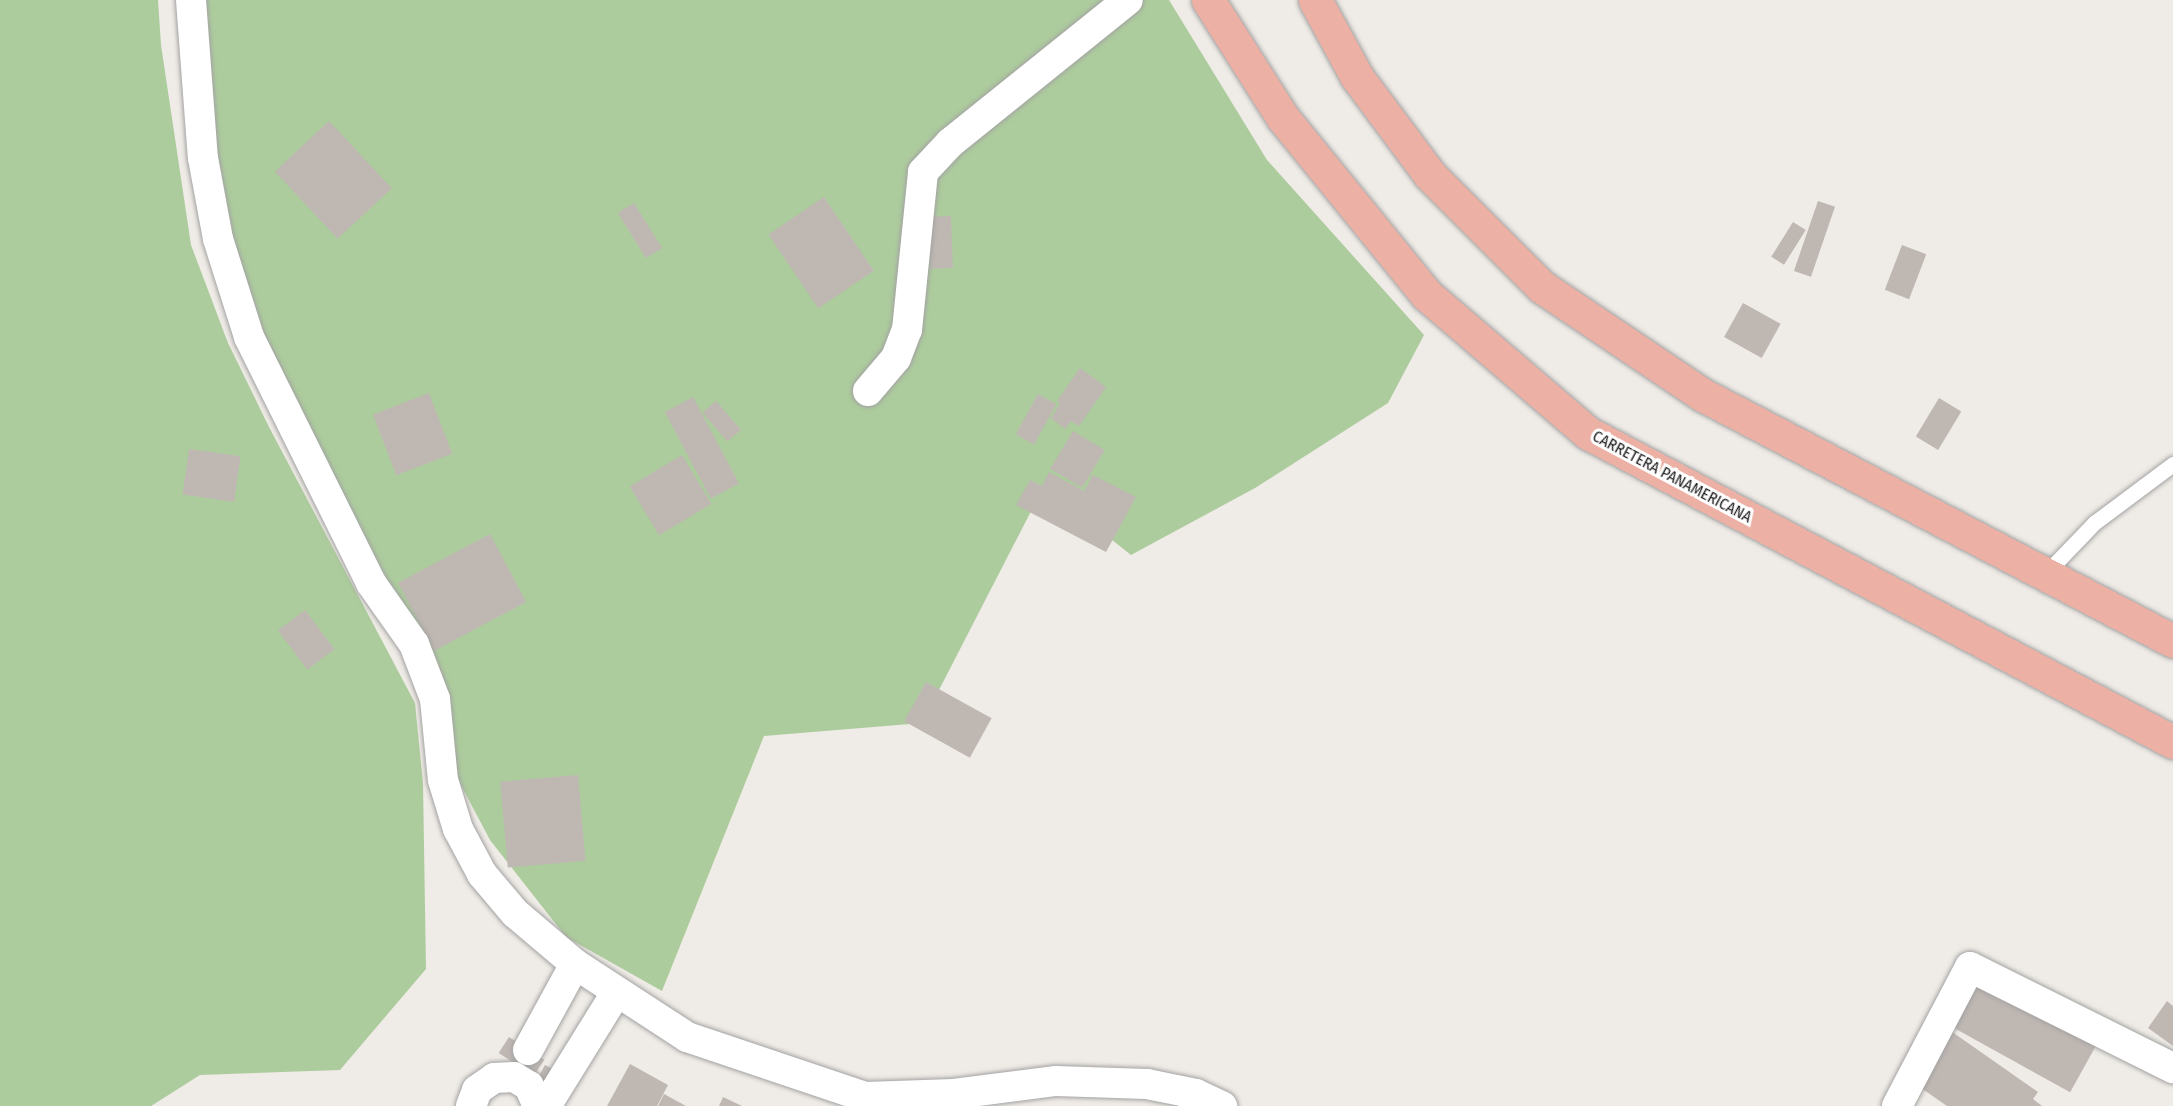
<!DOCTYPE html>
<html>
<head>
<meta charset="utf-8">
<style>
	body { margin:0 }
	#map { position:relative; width:2173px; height:1106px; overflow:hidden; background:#efebe6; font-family:"Fira Sans Condensed",sans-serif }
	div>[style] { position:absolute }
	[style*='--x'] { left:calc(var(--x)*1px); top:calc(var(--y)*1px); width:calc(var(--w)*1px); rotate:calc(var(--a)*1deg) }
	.forest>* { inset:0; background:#adcc9d }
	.building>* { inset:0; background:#bfb7b2; transform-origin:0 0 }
	.roads { filter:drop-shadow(0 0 2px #a3a3a3) drop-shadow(0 0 2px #a3a3a3) }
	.service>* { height:15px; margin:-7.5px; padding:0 7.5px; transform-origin:7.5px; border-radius:7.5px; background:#fff }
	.minor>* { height:30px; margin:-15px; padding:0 15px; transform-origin:15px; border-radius:15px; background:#fff }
	.trunk>* { height:33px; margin:-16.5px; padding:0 16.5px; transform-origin:16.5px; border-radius:16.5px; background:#ecb0a5 }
	span { translate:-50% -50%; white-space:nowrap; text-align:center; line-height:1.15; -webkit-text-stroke:6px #fff; paint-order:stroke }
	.street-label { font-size:16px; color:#1f1f1f }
</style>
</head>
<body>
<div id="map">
	<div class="forest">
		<i style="clip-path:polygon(0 0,158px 0,161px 45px,191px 245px,228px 343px,269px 427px,415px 703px,423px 783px,426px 969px,340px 1070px,200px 1075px,151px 1106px,0 1106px)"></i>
		<i style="clip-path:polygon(197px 0,1169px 0,1267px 160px,1424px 335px,1388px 403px,1255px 488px,1131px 555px,1044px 486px,922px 723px,764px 736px,662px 991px,566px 937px,490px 840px,455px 774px,386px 579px,263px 332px,223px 238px)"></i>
	</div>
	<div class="building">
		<i style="left:329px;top:121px;width:92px;height:74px;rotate:47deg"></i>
		<i style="left:824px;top:197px;width:89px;height:67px;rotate:56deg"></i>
		<i style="left:1818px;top:201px;width:18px;height:74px;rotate:19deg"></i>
		<i style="left:634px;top:203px;width:53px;height:19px;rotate:58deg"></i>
		<i style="left:951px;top:216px;width:52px;height:22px;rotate:88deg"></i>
		<i style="left:1793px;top:222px;width:15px;height:41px;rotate:32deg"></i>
		<i style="left:1902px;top:245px;width:26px;height:48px;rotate:21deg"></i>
		<i style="left:1743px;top:303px;width:43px;height:39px;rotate:29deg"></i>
		<i style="clip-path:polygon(1080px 368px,1106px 387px,1079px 426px,1071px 421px,1065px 429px,1051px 418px,1060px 404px,1057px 401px)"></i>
		<i style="left:429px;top:393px;width:65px;height:60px;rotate:69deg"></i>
		<i style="left:1038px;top:394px;width:21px;height:46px;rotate:29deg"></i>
		<i style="left:693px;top:397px;width:98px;height:32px;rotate:62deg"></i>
		<i style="left:1939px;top:398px;width:26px;height:45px;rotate:31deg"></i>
		<i style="left:716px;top:401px;width:38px;height:18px;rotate:49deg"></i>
		<i style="left:1073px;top:431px;width:37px;height:44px;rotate:31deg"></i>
		<i style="left:189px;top:449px;width:52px;height:46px;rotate:8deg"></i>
		<i style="left:682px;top:455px;width:57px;height:61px;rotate:59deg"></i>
		<i style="clip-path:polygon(1049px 472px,1084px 491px,1093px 475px,1136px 497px,1106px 552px,1016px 505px,1030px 480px,1042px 486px)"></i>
		<i style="left:490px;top:534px;width:77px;height:104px;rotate:62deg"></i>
		<i style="left:305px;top:610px;width:49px;height:34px;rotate:53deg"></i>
		<i style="left:926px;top:682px;width:75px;height:45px;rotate:29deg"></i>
		<i style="left:578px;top:775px;width:86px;height:78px;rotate:85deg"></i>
		<i style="left:1974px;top:975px;width:141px;height:56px;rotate:29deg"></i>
		<i style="clip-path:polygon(2167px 1001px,2173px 1006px,2173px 1046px,2148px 1028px)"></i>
		<i style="clip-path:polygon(1948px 1029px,2038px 1092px,2033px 1099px,2042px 1106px,1947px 1106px,1911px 1081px)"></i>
		<i style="left:509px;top:1037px;width:42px;height:19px;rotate:33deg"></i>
		<i style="clip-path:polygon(630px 1064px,668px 1085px,657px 1106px,607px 1106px)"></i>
		<i style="left:545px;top:1065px;width:15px;height:21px;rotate:28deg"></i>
		<i style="clip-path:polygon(664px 1094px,686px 1106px,658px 1106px)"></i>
		<i style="clip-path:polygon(723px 1097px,742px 1106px,719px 1106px)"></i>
	</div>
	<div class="roads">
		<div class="service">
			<i style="--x:2045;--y:574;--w:71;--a:-46.1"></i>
			<i style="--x:2094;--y:523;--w:99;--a:-36.8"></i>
		</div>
		<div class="minor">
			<i style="--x:191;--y:0;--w:158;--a:85.7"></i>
			<i style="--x:203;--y:158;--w:82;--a:79.5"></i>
			<i style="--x:218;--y:239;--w:103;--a:72.4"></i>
			<i style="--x:249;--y:337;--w:275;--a:63.6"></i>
			<i style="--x:371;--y:583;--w:75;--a:54.8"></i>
			<i style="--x:414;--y:644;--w:59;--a:69.1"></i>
			<i style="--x:435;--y:699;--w:81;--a:84.4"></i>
			<i style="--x:443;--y:780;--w:51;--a:73"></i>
			<i style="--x:458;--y:829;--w:51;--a:61.9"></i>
			<i style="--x:482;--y:874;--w:51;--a:49.8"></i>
			<i style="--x:515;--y:913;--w:79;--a:40.4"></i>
			<i style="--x:575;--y:964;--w:134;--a:33.1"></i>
			<i style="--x:687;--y:1037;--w:188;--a:18.6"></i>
			<i style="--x:865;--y:1097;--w:89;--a:-1.9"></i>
			<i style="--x:954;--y:1094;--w:103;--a:-7.3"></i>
			<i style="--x:1056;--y:1081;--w:91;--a:1.9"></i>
			<i style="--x:1147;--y:1084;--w:50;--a:11.5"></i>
			<i style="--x:1196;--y:1094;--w:29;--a:25"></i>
			<i style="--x:868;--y:391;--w:43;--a:-49.7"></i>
			<i style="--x:896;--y:358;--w:30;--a:-69"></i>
			<i style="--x:907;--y:330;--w:159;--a:-84.2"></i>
			<i style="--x:923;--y:172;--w:40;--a:-47"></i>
			<i style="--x:950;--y:143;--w:228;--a:-38.8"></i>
			<i style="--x:528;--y:1050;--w:98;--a:-61.3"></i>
			<i style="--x:471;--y:1106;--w:17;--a:-69"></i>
			<i style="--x:477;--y:1090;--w:21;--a:-35"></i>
			<i style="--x:494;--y:1078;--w:20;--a:-3"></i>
			<i style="--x:514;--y:1077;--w:17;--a:31"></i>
			<i style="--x:529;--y:1086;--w:22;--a:66"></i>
			<i style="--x:546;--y:1106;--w:133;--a:-58.2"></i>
			<i style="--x:1897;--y:1106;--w:157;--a:-62.3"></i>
			<i style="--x:1970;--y:967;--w:227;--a:26.5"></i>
		</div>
		<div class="trunk">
			<i style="--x:1208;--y:0;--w:140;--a:57.6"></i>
			<i style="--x:1283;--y:118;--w:228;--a:50.9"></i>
			<i style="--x:1427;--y:295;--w:212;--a:40.6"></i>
			<i style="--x:1588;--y:433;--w:662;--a:27.84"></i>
			<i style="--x:1315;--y:0;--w:88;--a:61.4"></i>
			<i style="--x:1357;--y:77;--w:122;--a:53.3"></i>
			<i style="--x:1430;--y:175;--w:158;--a:45"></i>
			<i style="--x:1542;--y:287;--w:192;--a:33.9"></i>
			<i style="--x:1701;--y:394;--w:533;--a:27.62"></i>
		</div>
	</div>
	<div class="street-label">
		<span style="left:1672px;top:477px;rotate:28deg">CARRETERA PANAMERICANA</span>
	</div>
</div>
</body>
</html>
